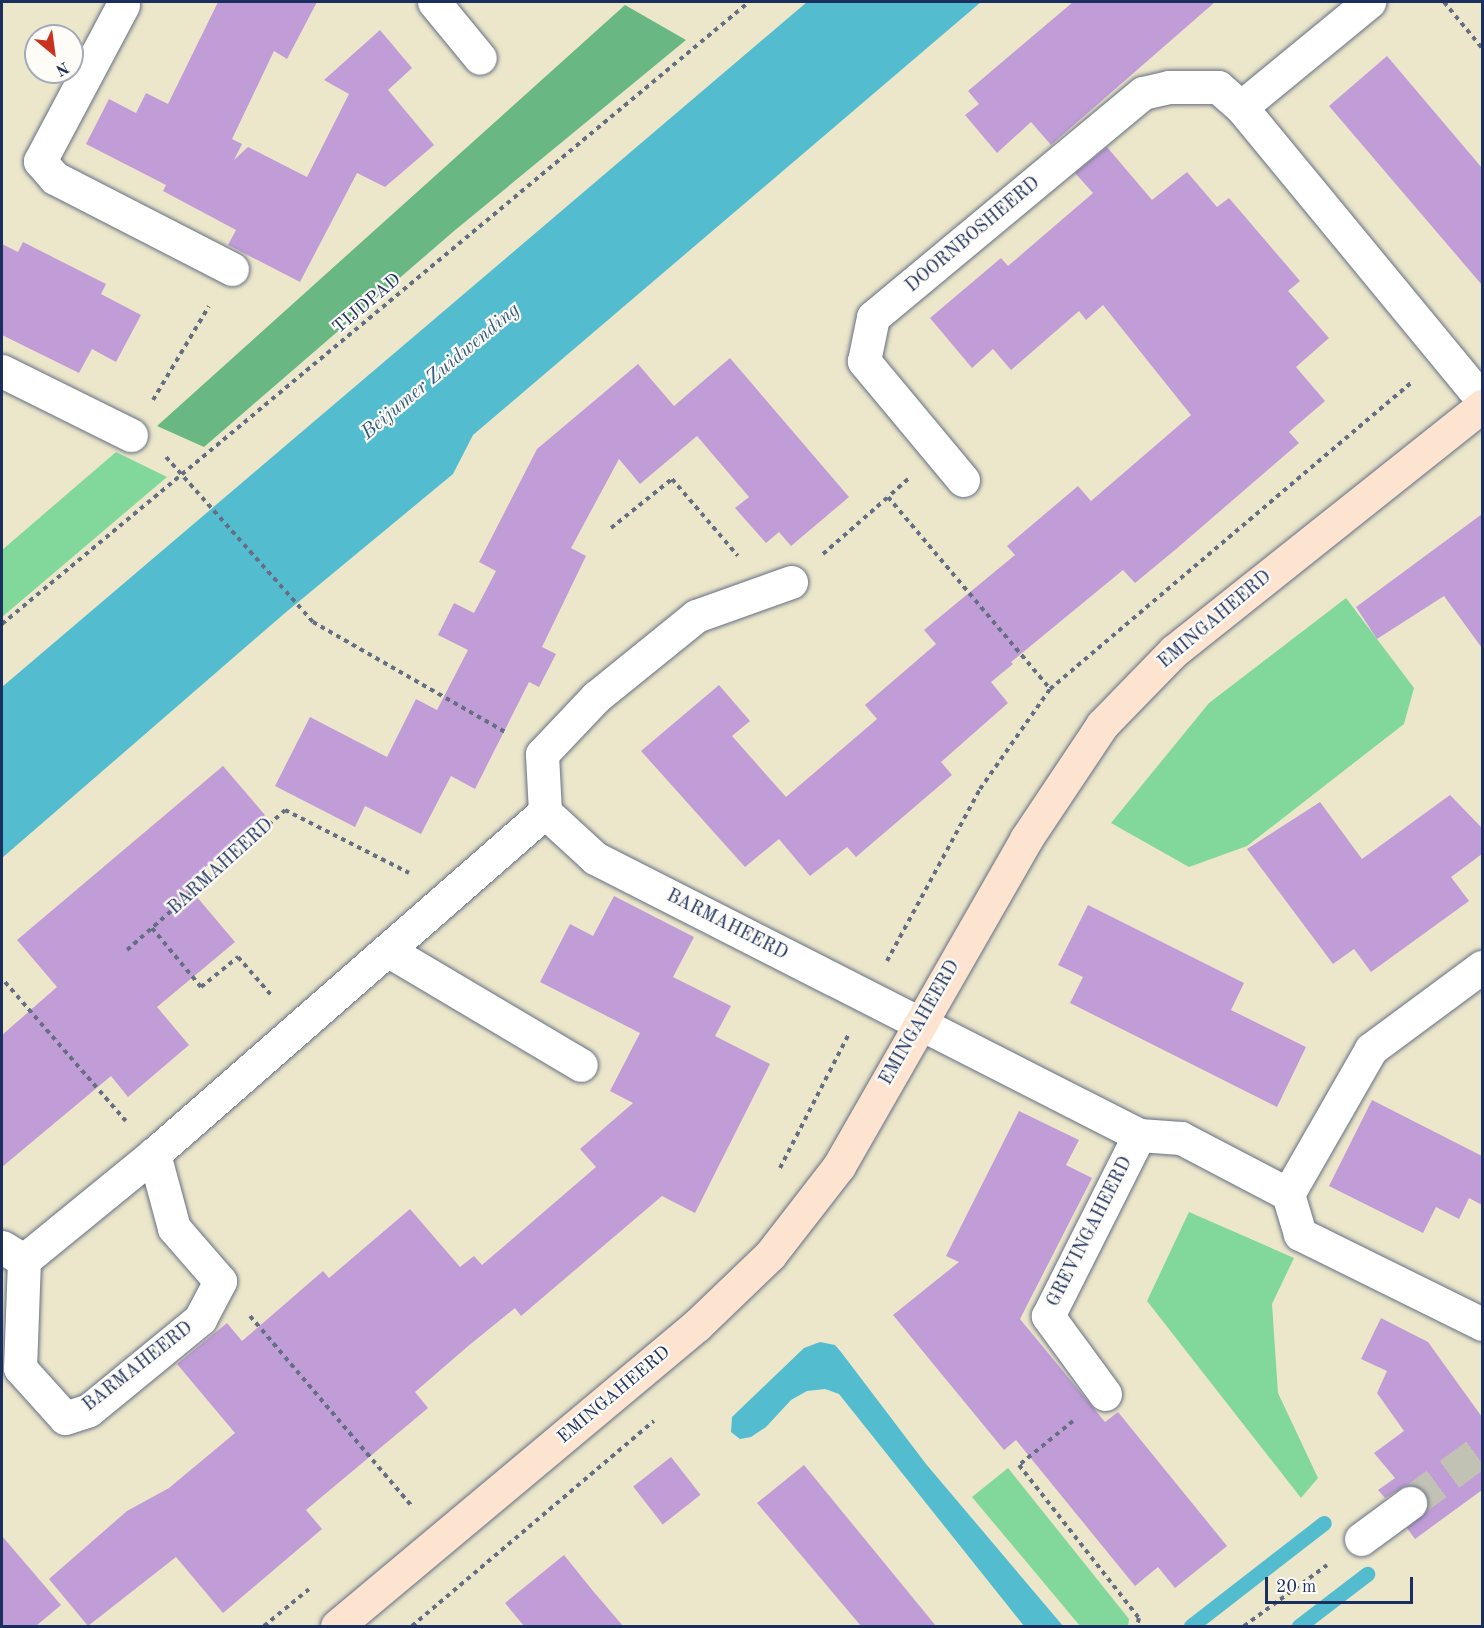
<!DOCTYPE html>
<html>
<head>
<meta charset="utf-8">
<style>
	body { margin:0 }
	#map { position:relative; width:1484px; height:1628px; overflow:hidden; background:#ece7ca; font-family:"Old Standard TT",serif }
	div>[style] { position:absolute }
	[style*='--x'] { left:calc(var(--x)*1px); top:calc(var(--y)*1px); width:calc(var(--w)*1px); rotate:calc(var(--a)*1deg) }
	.green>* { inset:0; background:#82d89b }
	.forest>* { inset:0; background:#69b883 }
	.water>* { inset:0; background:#53bdcf }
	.stream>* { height:15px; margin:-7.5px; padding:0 7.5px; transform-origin:7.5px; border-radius:7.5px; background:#53bdcf }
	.building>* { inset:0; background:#c19dd7; transform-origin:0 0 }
	.street-tunnel>* { height:33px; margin-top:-16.5px; transform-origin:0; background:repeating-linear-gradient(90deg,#c2c2b4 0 33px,transparent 0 49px) }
	.path>* { height:4px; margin-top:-2px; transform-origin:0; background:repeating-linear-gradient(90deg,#646f84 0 4.5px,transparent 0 9px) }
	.roads { filter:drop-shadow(0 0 2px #646f84) drop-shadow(0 0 2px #646f84) }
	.street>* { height:33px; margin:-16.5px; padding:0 16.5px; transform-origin:16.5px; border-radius:16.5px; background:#fff }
	.secondary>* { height:33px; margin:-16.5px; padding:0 16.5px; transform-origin:16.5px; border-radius:16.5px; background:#fde4d0 }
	span { translate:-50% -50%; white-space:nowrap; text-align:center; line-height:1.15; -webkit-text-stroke:4.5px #fdfcf7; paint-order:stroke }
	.street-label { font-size:18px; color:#1b2f5e }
	.water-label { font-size:20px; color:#2c5a80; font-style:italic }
	.frame { position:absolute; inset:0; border:3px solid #1b2f5e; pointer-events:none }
	.north { position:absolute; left:24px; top:24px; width:60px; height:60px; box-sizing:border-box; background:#fdfcf7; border:2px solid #a3aaba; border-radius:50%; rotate:151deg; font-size:16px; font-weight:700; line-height:24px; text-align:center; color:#1b2f5e }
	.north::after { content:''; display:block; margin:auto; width:21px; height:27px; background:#c8321e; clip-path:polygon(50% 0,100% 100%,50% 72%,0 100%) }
	.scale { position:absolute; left:1265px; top:1577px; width:148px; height:27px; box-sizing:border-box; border:3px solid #1b2f5e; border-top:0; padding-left:8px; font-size:18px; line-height:21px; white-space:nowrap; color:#1b2f5e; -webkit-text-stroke:4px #fdfcf7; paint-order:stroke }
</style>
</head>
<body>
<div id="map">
	<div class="green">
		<i style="clip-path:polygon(116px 452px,167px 477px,2px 617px,2px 550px)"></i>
		<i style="clip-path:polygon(1346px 598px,1414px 688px,1404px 724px,1247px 846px,1189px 867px,1111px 823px,1209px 703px)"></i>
		<i style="clip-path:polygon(1189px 1212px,1294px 1258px,1272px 1304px,1278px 1393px,1318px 1478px,1301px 1498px,1147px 1301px)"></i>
		<i style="clip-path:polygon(1008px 1468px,1129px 1619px,1128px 1626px,1080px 1626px,972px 1497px)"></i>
	</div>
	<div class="forest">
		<i style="clip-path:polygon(625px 5px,686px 40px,454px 231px,204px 447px,157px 426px)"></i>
	</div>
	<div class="water">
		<i style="clip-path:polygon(807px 2px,981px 2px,473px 435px,453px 474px,285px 613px,2px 858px,2px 687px)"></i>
		<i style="clip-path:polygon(820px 1342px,835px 1345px,841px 1352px,926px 1464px,1063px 1626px,1024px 1626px,839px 1394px,825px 1389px,807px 1391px,791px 1400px,766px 1427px,751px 1437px,740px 1439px,731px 1432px,732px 1417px,804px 1348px)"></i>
	</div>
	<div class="stream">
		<i style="--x:1191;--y:1626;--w:168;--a:-37.8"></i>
		<i style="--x:1299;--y:1626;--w:86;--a:-37.4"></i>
	</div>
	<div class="building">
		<i style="clip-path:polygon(218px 2px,317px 2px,287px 59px,274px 51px,232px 139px,242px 144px,234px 160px,248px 147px,307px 177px,349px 94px,324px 80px,380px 30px,412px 68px,388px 90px,434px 145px,385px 187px,357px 173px,300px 282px,228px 245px,236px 230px,163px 191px,166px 185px,86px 144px,109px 99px,136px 113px,146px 93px,168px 104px)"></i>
		<i style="clip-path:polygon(1073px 2px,1215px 2px,1051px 145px,1031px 122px,997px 153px,965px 115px,979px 104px,968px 91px)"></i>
		<i style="clip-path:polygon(1387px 56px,1482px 168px,1482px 285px,1329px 106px)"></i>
		<i style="clip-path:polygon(1107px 147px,1152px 200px,1187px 172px,1217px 207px,1229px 198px,1300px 281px,1288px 291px,1329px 338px,1296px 367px,1325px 401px,1289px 432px,1299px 443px,1175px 550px,1135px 583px,1123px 570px,1011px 662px,1013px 664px,991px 682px,1008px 703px,941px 762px,952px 775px,856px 857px,847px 847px,810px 876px,779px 839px,745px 867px,641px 751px,719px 685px,750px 721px,732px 736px,786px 797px,877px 719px,865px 705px,936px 644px,924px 630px,1015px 555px,1007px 546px,1078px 486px,1091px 501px,1191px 415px,1103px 305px,1086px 320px,1079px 311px,1011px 370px,993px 349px,972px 368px,930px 318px,1001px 258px,1008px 266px,1093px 193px,1075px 173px)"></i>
		<i style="clip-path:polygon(23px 242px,106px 284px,101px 294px,141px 315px,116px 362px,92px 349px,79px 373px,2px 335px,2px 244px,18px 252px)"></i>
		<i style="clip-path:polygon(730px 358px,849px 497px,791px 546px,779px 532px,766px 543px,735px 508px,749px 497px,697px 436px,640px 484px,619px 459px,571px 548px,586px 556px,542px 647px,556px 654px,539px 687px,529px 682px,475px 789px,451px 776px,421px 834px,365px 806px,355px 827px,275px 786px,310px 717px,387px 757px,416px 699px,437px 710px,468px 650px,438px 635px,454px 603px,474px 613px,496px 571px,479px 562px,537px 449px,638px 364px,674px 406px)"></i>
		<i style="clip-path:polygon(1482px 514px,1482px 648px,1444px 596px,1377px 639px,1356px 607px)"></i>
		<i style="clip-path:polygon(223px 766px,265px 815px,186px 884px,235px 942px,157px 1007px,189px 1045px,128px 1097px,111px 1076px,2px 1167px,2px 1035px,57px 987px,17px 940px)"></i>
		<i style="clip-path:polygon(1450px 795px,1482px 828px,1482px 854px,1451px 877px,1469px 901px,1371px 972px,1354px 949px,1333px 964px,1247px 849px,1320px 802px,1362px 859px)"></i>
		<i style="clip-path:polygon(614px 896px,694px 937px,673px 977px,731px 1006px,715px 1036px,770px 1064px,695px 1213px,662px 1196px,521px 1316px,515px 1308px,467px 1347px,415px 1392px,428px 1408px,306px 1510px,322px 1529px,223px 1613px,176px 1557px,88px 1626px,49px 1579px,127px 1511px,169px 1488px,235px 1433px,177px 1364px,227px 1323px,242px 1341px,323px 1271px,329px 1278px,410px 1209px,460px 1267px,474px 1256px,482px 1265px,596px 1167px,580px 1149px,633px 1103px,610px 1091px,640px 1033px,540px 982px,570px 924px,593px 936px)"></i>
		<i style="clip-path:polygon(1088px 905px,1244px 983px,1231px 1010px,1306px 1047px,1277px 1107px,1070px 1003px,1083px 977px,1058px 965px)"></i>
		<i style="clip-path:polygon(1372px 1100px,1482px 1156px,1482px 1205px,1469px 1198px,1459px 1219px,1436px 1207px,1423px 1233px,1329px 1186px)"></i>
		<i style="clip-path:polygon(1019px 1111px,1079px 1140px,1066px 1165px,1092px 1178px,1020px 1319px,1105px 1422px,1118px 1412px,1227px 1546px,1175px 1588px,1158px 1567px,1135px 1586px,1016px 1440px,1004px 1450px,893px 1315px,959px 1262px,946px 1256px)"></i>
		<i style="clip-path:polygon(1381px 1318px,1428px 1342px,1482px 1417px,1482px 1490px,1415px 1539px,1407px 1528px,1427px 1511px,1425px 1491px,1407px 1485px,1385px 1498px,1378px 1490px,1395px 1478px,1374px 1453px,1404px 1431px,1377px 1393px,1387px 1371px,1361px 1359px)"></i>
		<i style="left:671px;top:1457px;width:48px;height:48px;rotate:52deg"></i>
		<i style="clip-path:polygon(804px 1465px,936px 1626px,861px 1626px,757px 1503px)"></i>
		<i style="clip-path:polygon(2px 1536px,61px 1605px,36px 1626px,2px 1626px)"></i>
		<i style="clip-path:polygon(564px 1555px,593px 1591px,623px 1626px,524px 1626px,505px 1603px)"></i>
	</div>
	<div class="street-tunnel">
		<i style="--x:1410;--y:1503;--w:89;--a:-36.4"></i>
	</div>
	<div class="path">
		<i style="--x:1444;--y:2;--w:60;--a:50.4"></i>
		<i style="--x:153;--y:400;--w:109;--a:-59.2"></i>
		<i style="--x:166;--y:457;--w:221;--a:48.3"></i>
		<i style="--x:313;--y:622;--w:221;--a:29.8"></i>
		<i style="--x:908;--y:479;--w:27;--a:138"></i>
		<i style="--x:888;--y:497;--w:251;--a:49.8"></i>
		<i style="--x:611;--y:528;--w:78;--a:-38.8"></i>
		<i style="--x:672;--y:479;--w:101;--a:49.4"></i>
		<i style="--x:823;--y:554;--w:86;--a:-41.2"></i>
		<i style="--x:2;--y:624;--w:972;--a:-39.78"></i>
		<i style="--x:152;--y:928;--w:77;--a:50.3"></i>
		<i style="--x:201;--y:987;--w:48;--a:-39"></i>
		<i style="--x:238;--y:957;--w:50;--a:49"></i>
		<i style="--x:127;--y:950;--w:211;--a:-41.5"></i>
		<i style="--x:285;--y:810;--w:139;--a:26.9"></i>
		<i style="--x:887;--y:961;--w:196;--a:-61.6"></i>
		<i style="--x:980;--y:789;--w:122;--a:-55"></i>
		<i style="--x:1050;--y:689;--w:476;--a:-40.3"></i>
		<i style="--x:5;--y:982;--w:184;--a:49"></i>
		<i style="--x:780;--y:1168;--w:151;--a:-62.8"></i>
		<i style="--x:250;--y:1316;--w:248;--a:49.6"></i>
		<i style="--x:1073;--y:1421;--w:70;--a:140.8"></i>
		<i style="--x:1019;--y:1465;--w:194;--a:51.9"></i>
		<i style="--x:1139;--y:1618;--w:8;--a:104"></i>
		<i style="--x:264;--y:1626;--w:58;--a:-39.4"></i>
		<i style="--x:412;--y:1626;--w:317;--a:-40.3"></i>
		<i style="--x:1244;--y:1626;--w:103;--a:-36.3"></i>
	</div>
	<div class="roads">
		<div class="street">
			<i style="--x:434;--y:2;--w:72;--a:50.6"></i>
			<i style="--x:123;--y:5;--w:177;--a:118"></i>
			<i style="--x:40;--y:161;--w:23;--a:49"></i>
			<i style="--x:55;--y:178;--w:199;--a:27.2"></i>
			<i style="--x:1241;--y:107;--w:379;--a:50.5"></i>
			<i style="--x:2;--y:371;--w:144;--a:26.4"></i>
			<i style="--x:963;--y:480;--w:155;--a:-129.8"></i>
			<i style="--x:864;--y:361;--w:45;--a:-78.4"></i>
			<i style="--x:873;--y:317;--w:351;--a:-39.7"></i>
			<i style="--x:1143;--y:93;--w:27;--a:-13"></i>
			<i style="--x:1169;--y:87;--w:49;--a:0"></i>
			<i style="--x:1218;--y:87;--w:30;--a:41"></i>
			<i style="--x:1241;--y:107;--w:166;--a:-39.4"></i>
			<i style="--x:545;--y:812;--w:68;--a:42.6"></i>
			<i style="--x:595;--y:858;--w:610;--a:26.98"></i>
			<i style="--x:1139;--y:1135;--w:42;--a:4.1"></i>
			<i style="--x:1181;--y:1138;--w:121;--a:27.6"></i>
			<i style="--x:1288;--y:1194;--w:42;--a:73.3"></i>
			<i style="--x:1300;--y:1234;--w:203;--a:26.3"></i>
			<i style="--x:389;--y:951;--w:223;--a:30.7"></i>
			<i style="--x:1288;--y:1194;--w:167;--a:-60.2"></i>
			<i style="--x:1371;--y:1049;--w:138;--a:-36.5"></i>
			<i style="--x:2;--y:1247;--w:26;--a:31"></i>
			<i style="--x:24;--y:1260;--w:168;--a:-39.2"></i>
			<i style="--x:154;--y:1154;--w:519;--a:-41.18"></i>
			<i style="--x:545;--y:812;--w:58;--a:-93"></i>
			<i style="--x:542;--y:754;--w:79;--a:-46.5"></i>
			<i style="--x:596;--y:697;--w:129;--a:-39"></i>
			<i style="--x:696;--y:616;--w:101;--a:-19.7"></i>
			<i style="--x:24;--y:1260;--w:108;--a:92.1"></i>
			<i style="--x:20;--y:1368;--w:67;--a:48"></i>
			<i style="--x:65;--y:1418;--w:25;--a:-18"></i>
			<i style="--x:89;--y:1410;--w:144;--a:-39.3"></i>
			<i style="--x:200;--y:1319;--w:43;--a:-62.2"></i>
			<i style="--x:220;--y:1281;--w:70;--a:-131"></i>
			<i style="--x:174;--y:1228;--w:77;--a:-105.1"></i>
			<i style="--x:1105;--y:1394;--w:97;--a:-126.2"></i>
			<i style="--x:1048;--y:1316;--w:203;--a:-63.3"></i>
			<i style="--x:1361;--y:1539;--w:61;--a:-36.3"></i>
		</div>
		<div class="secondary">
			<i style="--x:337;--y:1626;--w:468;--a:-39.9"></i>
			<i style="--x:696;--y:1326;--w:103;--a:-43.8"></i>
			<i style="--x:770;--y:1255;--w:113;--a:-52.2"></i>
			<i style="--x:839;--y:1166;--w:377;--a:-60.2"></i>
			<i style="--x:1026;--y:839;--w:137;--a:-56.3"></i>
			<i style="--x:1102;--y:725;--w:103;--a:-45.8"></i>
			<i style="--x:1174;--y:651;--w:394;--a:-38.5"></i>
		</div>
	</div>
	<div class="street-label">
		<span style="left:973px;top:235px;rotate:-40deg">DOORNBOSHEERD</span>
		<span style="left:367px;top:304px;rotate:-40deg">TIJDPAD</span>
		<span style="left:1215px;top:620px;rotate:-40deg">EMINGAHEERD</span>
		<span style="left:221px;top:867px;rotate:-42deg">BARMAHEERD</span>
		<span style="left:727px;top:925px;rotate:27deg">BARMAHEERD</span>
		<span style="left:920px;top:1023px;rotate:-60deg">EMINGAHEERD</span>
		<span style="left:1090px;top:1232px;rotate:-63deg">GREVINGAHEERD</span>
		<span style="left:138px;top:1367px;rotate:-38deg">BARMAHEERD</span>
		<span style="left:614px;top:1395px;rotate:-40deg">EMINGAHEERD</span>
	</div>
	<div class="water-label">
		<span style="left:441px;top:372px;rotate:-40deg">Beijumer Zuidwending</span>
	</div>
	<div class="frame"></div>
	<div class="north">N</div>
	<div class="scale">20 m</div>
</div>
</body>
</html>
